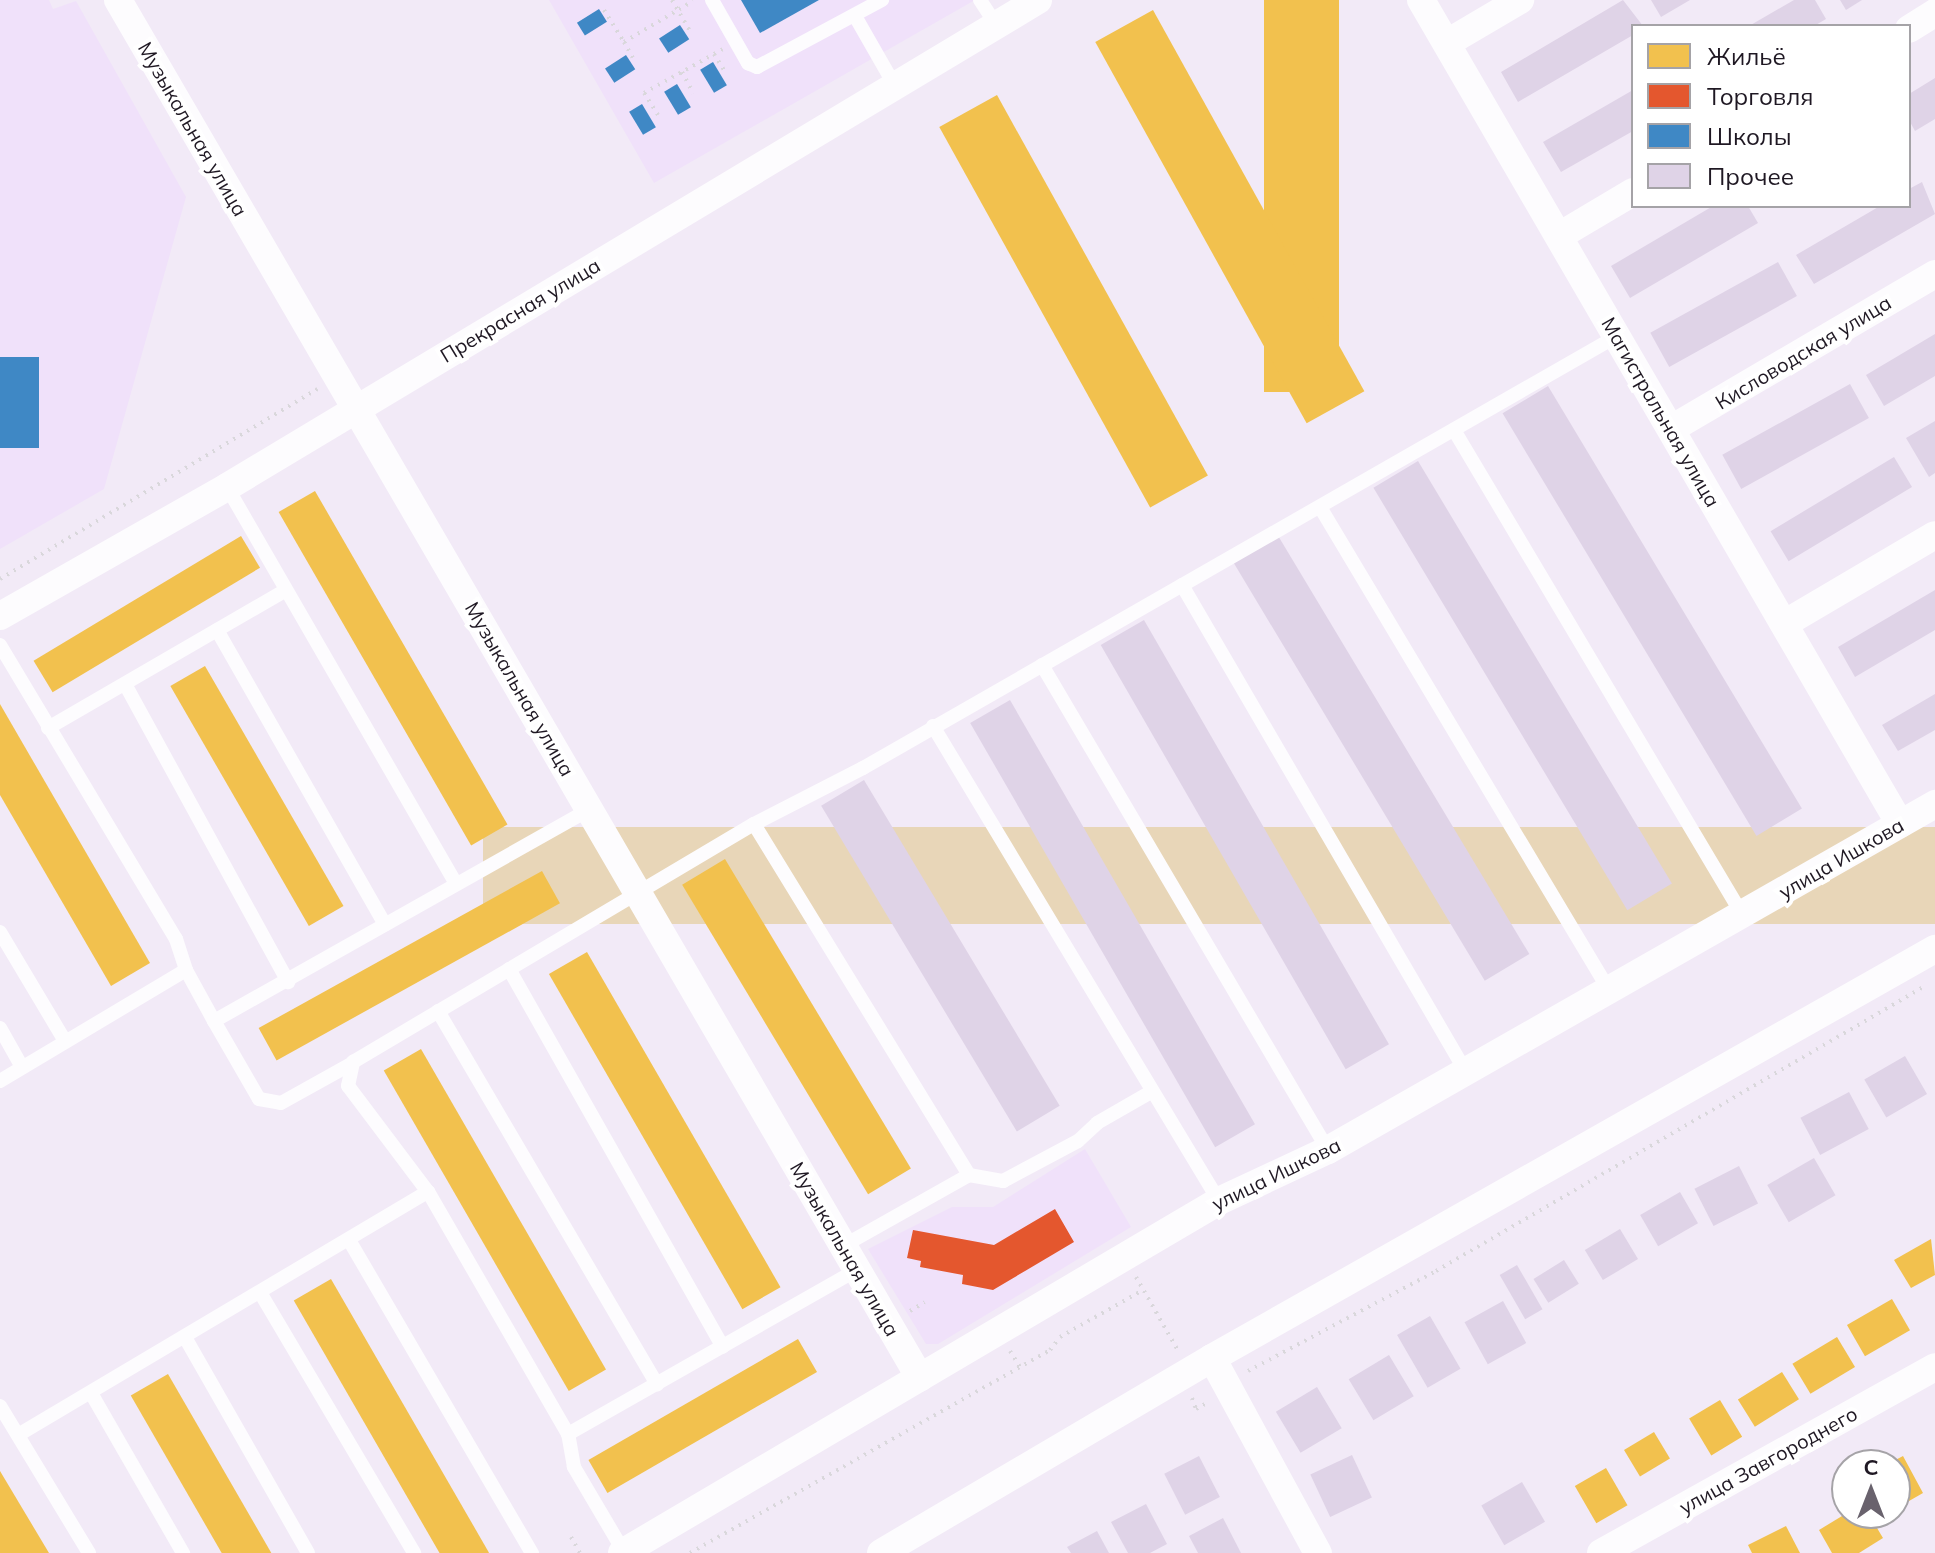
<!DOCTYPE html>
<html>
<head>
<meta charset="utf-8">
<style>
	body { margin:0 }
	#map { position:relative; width:1935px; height:1553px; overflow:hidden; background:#f2eaf7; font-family:Mulish,sans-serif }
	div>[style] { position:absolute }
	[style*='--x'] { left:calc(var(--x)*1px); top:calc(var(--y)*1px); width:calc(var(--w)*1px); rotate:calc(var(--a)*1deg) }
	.built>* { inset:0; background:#f0e1fa }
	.green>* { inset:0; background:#e8d6b8; transform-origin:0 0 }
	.homes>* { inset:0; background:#f2c14e; transform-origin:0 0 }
	.shops>* { inset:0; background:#e4572e }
	.schools>* { inset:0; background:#3f88c5; transform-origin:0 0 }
	.building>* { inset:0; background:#dfd3e7; transform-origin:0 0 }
	.path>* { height:4px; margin-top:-2px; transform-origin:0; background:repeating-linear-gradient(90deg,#d9d7db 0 2px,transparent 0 8px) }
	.service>* { height:14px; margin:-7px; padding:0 7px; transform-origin:7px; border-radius:7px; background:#fdfcfe }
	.minor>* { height:28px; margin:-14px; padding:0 14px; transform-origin:14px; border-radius:14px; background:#fdfcfe }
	span { translate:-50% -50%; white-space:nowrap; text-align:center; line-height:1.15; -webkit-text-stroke:8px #fff; paint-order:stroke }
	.street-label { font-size:20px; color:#1f1823 }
	.legend { position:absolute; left:1631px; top:24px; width:280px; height:184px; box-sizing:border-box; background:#fff; border:2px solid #a5a3a7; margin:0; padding:10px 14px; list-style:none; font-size:24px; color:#1f1823 }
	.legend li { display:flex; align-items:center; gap:16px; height:40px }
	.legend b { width:40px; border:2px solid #a5a3a7 }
	.north { position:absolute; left:1831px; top:1449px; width:80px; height:80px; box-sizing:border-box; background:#fff; border:2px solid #a5a3a7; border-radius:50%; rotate:0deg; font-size:22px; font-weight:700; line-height:32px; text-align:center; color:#1f1823 }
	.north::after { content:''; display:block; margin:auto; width:28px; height:36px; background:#69626d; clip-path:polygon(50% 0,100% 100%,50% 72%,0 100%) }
</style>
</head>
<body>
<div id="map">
	<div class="built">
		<i style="clip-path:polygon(0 0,49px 0,53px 9px,76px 1px,186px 197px,104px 489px,0 549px)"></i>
		<i style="clip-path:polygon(549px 0,975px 0,654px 183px)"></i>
		<i style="clip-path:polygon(1085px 1149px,1131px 1227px,938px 1344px,926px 1344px,868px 1249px,952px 1207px,993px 1207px)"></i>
	</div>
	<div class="green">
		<i style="left:1935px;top:827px;width:97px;height:1452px;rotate:90deg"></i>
	</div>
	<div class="homes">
		<i style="left:1264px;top:0;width:75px;height:392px"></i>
		<i style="left:1153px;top:10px;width:436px;height:66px;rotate:61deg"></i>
		<i style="left:997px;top:95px;width:435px;height:66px;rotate:61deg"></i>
		<i style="left:315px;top:491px;width:385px;height:42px;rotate:60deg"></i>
		<i style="left:241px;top:536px;width:37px;height:242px;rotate:59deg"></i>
		<i style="left:205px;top:666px;width:277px;height:40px;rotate:60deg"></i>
		<i style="clip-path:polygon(0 704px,150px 963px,111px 986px,0 795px)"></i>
		<i style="left:725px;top:859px;width:361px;height:50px;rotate:59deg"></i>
		<i style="left:542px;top:871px;width:37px;height:324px;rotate:61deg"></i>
		<i style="left:587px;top:952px;width:387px;height:44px;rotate:60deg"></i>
		<i style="left:421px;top:1049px;width:370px;height:43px;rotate:60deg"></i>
		<i style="clip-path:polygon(1931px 1239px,1935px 1275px,1911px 1288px,1894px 1260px)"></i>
		<i style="left:331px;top:1279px;width:316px;height:43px;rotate:60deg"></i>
		<i style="left:1892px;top:1299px;width:36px;height:52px;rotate:60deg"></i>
		<i style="left:1837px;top:1337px;width:35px;height:52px;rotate:59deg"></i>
		<i style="left:798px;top:1339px;width:38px;height:242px;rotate:60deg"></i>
		<i style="left:1782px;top:1372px;width:32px;height:52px;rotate:58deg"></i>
		<i style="left:168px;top:1374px;width:207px;height:43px;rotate:60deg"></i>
		<i style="left:1720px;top:1400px;width:43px;height:36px;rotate:59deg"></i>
		<i style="left:1654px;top:1432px;width:31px;height:35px;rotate:59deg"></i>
		<i style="clip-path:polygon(1903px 1456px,1923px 1493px,1895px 1509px,1895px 1465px,1886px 1465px)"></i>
		<i style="left:1606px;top:1468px;width:43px;height:36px;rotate:60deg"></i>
		<i style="clip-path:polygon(0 1471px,49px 1553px,0 1553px)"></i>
		<i style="clip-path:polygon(1847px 1513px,1868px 1513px,1883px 1538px,1859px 1553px,1832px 1553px,1819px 1530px)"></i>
		<i style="clip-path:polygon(1786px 1526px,1800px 1553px,1752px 1553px,1748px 1545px)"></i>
	</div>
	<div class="shops">
		<i style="clip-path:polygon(1055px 1209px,1074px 1242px,993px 1290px,962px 1284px,963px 1275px,920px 1267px,921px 1261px,907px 1258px,913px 1230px,994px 1245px)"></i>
	</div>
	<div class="schools">
		<i style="clip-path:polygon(741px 0,819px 0,760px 33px)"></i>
		<i style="left:599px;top:9px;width:15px;height:26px;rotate:58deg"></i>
		<i style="left:680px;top:25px;width:17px;height:25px;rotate:57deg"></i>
		<i style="left:626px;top:55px;width:17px;height:25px;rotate:57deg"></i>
		<i style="left:713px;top:62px;width:27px;height:15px;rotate:59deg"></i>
		<i style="left:677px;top:84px;width:27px;height:15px;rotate:59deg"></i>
		<i style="left:642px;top:104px;width:27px;height:15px;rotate:59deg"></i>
		<i style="left:0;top:357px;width:39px;height:91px"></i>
	</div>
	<div class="building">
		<i style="clip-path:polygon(1623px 0,1643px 26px,1633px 26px,1633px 35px,1518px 102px,1501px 72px)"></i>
		<i style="clip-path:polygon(1651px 0,1690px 0,1661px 17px)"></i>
		<i style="clip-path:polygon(1794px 0,1815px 0,1826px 19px,1814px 26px,1749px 26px)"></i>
		<i style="clip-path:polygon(1840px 0,1862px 0,1846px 10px)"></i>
		<i style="clip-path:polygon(1935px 78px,1935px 119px,1915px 131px,1909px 120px,1909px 94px)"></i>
		<i style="clip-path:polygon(1633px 90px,1633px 131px,1561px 172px,1543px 142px)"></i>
		<i style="clip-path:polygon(1922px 182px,1935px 214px,1814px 284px,1796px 255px,1880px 206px,1909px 206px,1909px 189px)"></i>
		<i style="clip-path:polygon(1713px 206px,1748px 206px,1758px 223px,1630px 298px,1611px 266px)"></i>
		<i style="left:1778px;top:262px;width:39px;height:146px;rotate:61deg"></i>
		<i style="clip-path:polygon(1935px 334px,1935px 376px,1884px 406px,1866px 375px)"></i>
		<i style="left:1850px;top:384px;width:39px;height:146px;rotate:61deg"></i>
		<i style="left:1548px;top:386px;width:493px;height:53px;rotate:59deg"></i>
		<i style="clip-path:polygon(1935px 421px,1935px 473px,1929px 477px,1906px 438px)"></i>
		<i style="left:1894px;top:457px;width:35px;height:144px;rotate:59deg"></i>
		<i style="left:1418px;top:461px;width:493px;height:52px;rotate:59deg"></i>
		<i style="left:1277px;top:534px;width:490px;height:52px;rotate:59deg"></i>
		<i style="clip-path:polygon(1935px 590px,1935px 630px,1855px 677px,1838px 647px)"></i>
		<i style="left:1144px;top:620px;width:490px;height:50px;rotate:60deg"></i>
		<i style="clip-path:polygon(1935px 694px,1935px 730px,1898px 751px,1882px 725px)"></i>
		<i style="left:1010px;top:700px;width:490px;height:46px;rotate:60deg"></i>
		<i style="left:864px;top:780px;width:380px;height:50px;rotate:59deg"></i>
		<i style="left:1905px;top:1056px;width:44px;height:47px;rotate:60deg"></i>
		<i style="left:1849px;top:1092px;width:42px;height:55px;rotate:62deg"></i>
		<i style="left:1814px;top:1158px;width:43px;height:54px;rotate:60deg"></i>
		<i style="left:1739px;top:1166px;width:42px;height:50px;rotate:63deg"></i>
		<i style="left:1680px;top:1192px;width:36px;height:46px;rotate:60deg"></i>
		<i style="left:1620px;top:1229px;width:35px;height:41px;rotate:59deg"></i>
		<i style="left:1564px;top:1260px;width:28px;height:36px;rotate:58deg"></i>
		<i style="left:1517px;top:1265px;width:51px;height:20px;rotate:60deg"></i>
		<i style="left:1503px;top:1301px;width:48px;height:44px;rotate:61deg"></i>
		<i style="left:1430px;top:1316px;width:61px;height:38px;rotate:60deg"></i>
		<i style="left:1389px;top:1355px;width:48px;height:47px;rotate:59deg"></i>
		<i style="left:1317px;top:1387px;width:48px;height:48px;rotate:59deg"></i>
		<i style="left:1352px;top:1455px;width:47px;height:46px;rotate:65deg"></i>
		<i style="left:1199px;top:1456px;width:46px;height:39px;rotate:63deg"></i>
		<i style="left:1522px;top:1482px;width:46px;height:47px;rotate:60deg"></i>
		<i style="clip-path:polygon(1146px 1504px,1167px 1544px,1150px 1553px,1128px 1553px,1111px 1522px)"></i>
		<i style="clip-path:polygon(1223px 1518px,1241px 1553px,1198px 1553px,1189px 1536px)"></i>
		<i style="clip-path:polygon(1097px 1531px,1109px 1553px,1071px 1553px,1067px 1547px)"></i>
	</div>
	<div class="path">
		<i style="--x:672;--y:0;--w:36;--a:60"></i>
		<i style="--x:604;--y:10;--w:38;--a:58"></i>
		<i style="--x:624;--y:42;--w:80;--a:-30.7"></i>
		<i style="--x:624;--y:42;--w:18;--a:61"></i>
		<i style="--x:714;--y:54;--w:19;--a:58"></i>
		<i style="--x:682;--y:72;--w:24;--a:62"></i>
		<i style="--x:658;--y:115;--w:26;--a:-122"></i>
		<i style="--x:644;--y:93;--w:90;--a:-29.1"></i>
		<i style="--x:0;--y:579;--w:370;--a:-30.9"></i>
		<i style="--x:1136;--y:1277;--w:83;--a:60.3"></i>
		<i style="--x:910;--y:1311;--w:17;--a:-31"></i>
		<i style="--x:1010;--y:1351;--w:19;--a:58"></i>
		<i style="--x:1248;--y:1371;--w:213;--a:-28"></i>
		<i style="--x:1436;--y:1271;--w:566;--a:-30.23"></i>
		<i style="--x:1192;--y:1398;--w:12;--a:70"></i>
		<i style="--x:1196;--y:1409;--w:13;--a:-29"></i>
		<i style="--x:571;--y:1537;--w:18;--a:61"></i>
		<i style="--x:690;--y:1553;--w:413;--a:-29.4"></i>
		<i style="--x:1050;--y:1350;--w:16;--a:-52"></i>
		<i style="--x:1060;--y:1337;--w:95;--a:-29.5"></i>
	</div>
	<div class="service">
		<i style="--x:712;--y:0;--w:73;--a:60.3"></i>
		<i style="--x:748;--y:63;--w:10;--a:24"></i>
		<i style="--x:757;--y:67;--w:142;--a:-28.2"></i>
		<i style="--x:980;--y:0;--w:30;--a:57"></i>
		<i style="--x:855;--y:16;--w:78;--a:60.2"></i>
		<i style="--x:1454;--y:430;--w:563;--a:59.25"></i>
		<i style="--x:227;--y:487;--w:458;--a:60"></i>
		<i style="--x:1320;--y:507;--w:563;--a:59.11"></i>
		<i style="--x:1182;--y:585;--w:564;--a:59.75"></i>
		<i style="--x:217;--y:630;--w:339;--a:60.3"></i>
		<i style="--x:0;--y:645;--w:343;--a:59.1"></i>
		<i style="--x:176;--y:939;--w:33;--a:72"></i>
		<i style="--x:186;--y:970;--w:217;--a:149.2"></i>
		<i style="--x:1042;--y:665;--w:563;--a:59.47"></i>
		<i style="--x:125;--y:684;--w:340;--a:61.3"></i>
		<i style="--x:933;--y:726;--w:554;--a:58.95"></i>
		<i style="--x:48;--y:728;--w:275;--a:-30.1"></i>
		<i style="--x:754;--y:824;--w:123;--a:-27.2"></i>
		<i style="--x:863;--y:768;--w:869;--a:-29.81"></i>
		<i style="--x:0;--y:932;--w:127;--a:59.2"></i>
		<i style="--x:509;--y:969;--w:434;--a:60.5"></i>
		<i style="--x:186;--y:970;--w:58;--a:61.2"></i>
		<i style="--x:214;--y:1021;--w:432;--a:-29.4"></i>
		<i style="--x:438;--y:1011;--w:433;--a:59.6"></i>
		<i style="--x:214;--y:1021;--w:90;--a:60"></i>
		<i style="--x:259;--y:1099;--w:22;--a:10"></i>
		<i style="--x:281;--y:1103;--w:82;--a:-29.1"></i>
		<i style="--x:0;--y:1028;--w:45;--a:60.6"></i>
		<i style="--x:349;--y:1240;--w:363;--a:59.7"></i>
		<i style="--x:843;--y:1246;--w:145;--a:-29.4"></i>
		<i style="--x:969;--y:1175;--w:35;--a:10"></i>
		<i style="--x:1003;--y:1181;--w:85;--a:-28.1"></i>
		<i style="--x:1078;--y:1141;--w:26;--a:-43"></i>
		<i style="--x:1097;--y:1123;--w:62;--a:-29.9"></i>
		<i style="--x:261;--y:1294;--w:301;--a:59.4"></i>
		<i style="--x:186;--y:1339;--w:246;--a:60.3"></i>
		<i style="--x:91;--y:1393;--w:185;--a:60.1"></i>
		<i style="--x:0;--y:1406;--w:172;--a:58.8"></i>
		<i style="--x:568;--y:1434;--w:332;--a:-29.6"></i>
		<i style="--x:18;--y:1435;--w:477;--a:-30.7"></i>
		<i style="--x:624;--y:1552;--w:99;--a:-120.5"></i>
		<i style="--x:574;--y:1467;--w:34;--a:-100"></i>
		<i style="--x:568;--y:1434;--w:280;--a:-120"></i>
		<i style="--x:428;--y:1192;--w:133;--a:-127"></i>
		<i style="--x:348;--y:1086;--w:25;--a:-78"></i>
		<i style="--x:353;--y:1062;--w:466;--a:-30.7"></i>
		<i style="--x:754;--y:824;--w:412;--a:58.5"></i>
	</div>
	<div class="minor">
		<i style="--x:118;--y:0;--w:1594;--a:59.8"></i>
		<i style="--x:1421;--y:0;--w:953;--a:59.83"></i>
		<i style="--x:1909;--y:29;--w:31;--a:-32"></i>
		<i style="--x:1447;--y:43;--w:85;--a:-30.5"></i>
		<i style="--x:1559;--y:236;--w:86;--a:-30.7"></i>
		<i style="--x:1671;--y:429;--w:306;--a:-30.4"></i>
		<i style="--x:0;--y:616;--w:261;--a:-29.6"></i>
		<i style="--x:227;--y:487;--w:946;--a:-30.98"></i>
		<i style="--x:1784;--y:624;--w:175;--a:-30.5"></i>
		<i style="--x:1212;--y:1358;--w:222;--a:61.5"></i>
		<i style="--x:622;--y:1553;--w:693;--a:-30.52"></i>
		<i style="--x:1219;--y:1201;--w:120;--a:-25.1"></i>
		<i style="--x:1328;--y:1150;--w:699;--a:-29.68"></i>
		<i style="--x:881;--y:1553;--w:384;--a:-30.5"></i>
		<i style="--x:1212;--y:1358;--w:831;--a:-29.5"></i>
		<i style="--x:1601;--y:1553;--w:382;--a:-29.1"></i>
	</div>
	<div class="street-label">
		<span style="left:193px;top:129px;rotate:60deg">Музыкальная улица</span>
		<span style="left:520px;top:310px;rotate:-31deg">Прекрасная улица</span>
		<span style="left:1803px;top:352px;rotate:-31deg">Кисловодская улица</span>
		<span style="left:1661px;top:412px;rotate:60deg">Магистральная улица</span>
		<span style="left:520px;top:689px;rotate:60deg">Музыкальная улица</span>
		<span style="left:1841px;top:858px;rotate:-30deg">улица Ишкова</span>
		<span style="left:1276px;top:1174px;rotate:-26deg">улица Ишкова</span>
		<span style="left:845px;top:1249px;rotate:60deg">Музыкальная улица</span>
		<span style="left:1768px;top:1460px;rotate:-29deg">улица Завгороднего</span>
	</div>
	<ul class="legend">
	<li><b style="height:22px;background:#f2c14e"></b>Жильё</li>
	<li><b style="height:22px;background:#e4572e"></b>Торговля</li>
	<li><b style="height:22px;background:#3f88c5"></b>Школы</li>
	<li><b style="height:22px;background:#dfd3e7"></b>Прочее</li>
	</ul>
	<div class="north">С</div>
</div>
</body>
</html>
